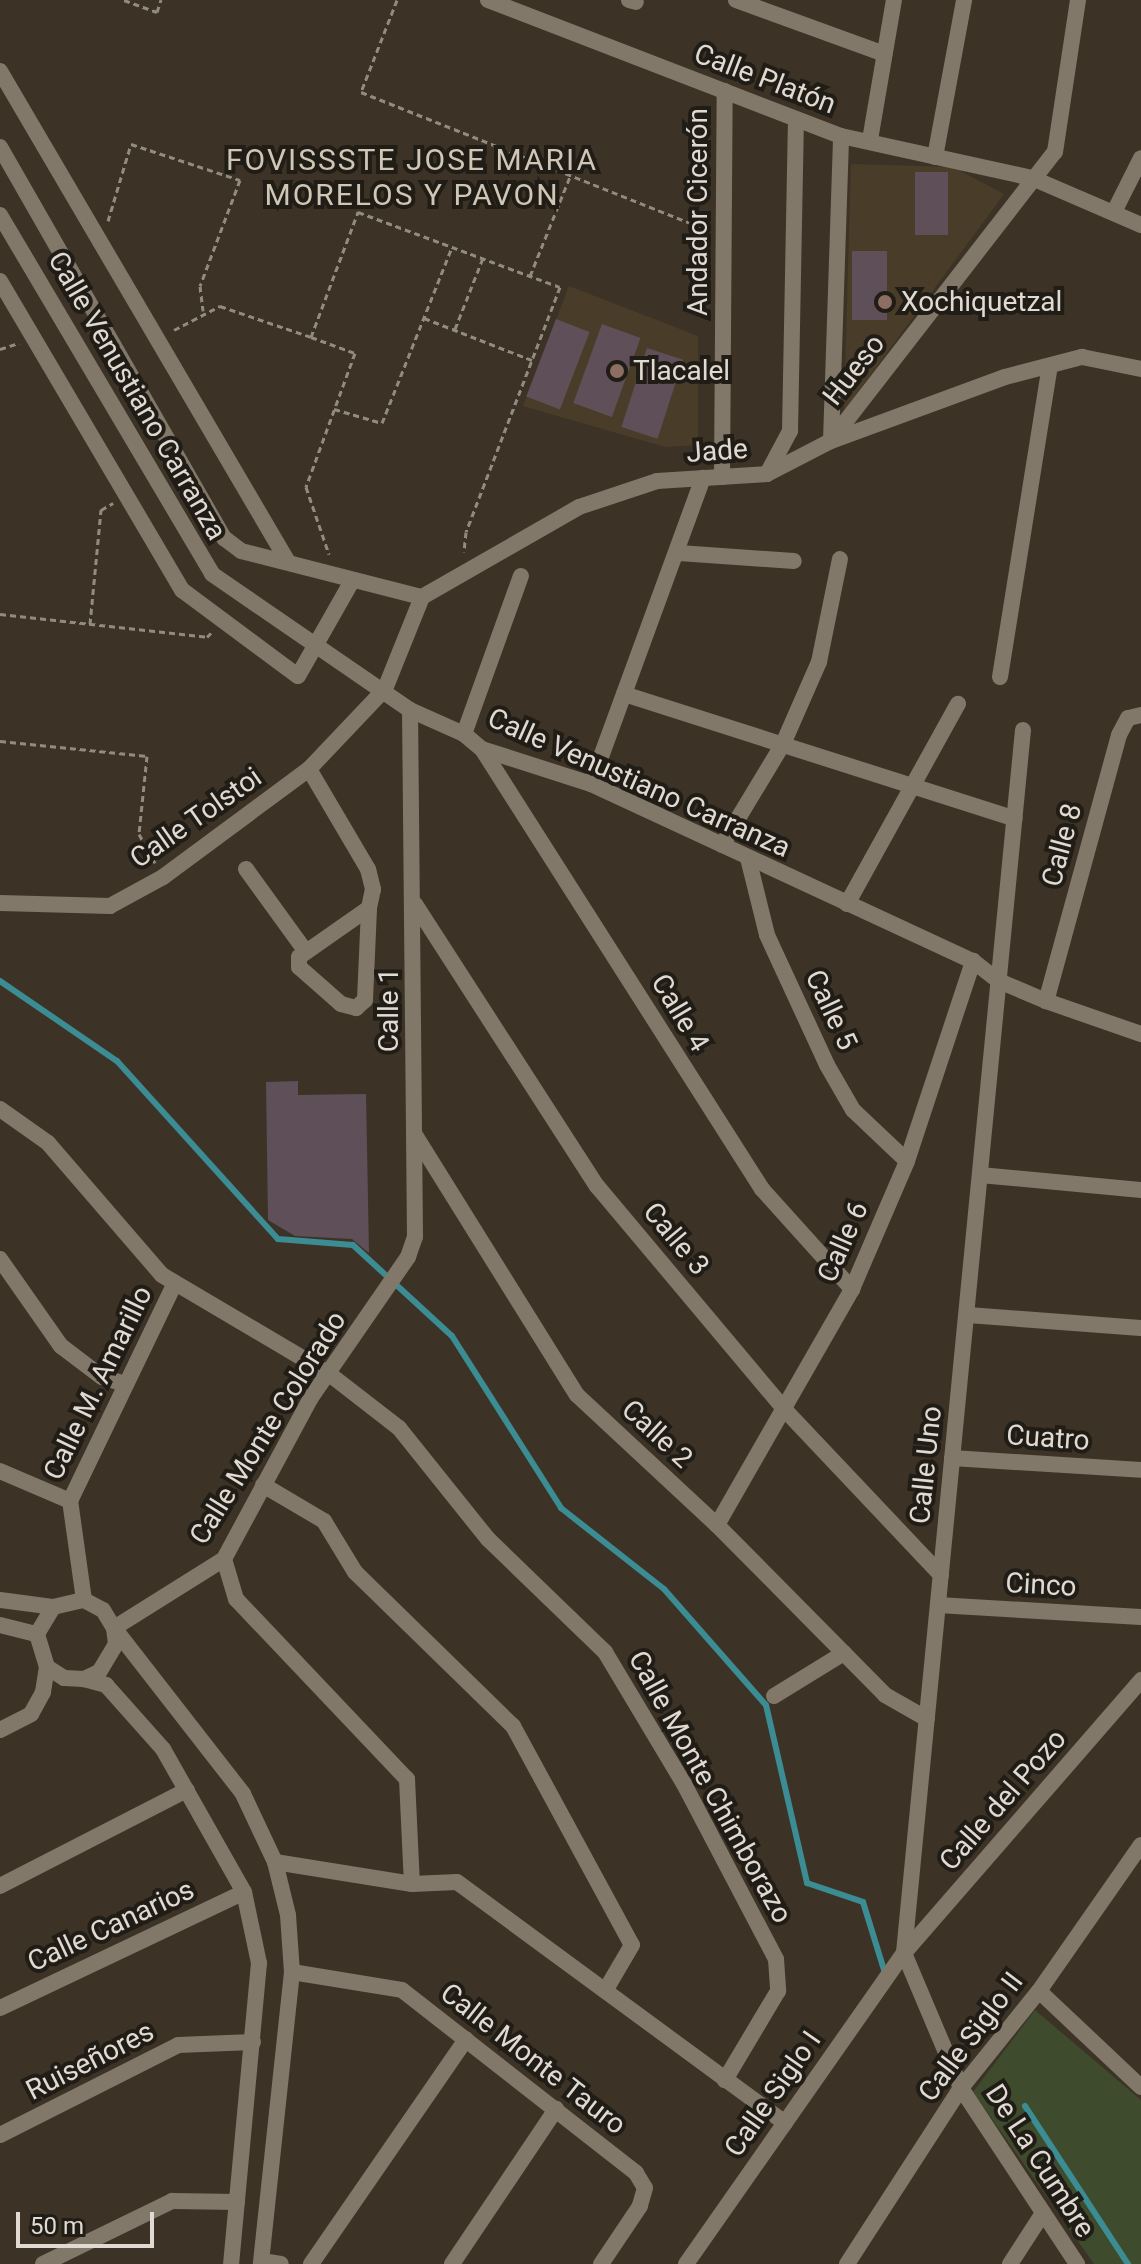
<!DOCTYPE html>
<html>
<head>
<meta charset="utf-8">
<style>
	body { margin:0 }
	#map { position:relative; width:1141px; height:2264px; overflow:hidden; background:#3c3326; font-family:Roboto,sans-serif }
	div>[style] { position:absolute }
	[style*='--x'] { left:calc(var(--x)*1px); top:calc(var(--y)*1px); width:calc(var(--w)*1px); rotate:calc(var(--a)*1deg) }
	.built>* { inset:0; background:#493d29 }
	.green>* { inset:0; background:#3e4b2c }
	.stream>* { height:6px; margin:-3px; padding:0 3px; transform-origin:3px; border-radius:3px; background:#3b8c93 }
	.building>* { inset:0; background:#5f4f59; transform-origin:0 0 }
	.path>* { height:3px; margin-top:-1.5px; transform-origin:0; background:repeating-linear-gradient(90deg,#928b80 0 6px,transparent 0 10px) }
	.minor>* { height:16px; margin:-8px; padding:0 8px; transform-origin:8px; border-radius:8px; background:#827869 }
	.tertiary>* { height:16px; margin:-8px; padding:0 8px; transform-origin:8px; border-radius:8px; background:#827869 }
	.dots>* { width:22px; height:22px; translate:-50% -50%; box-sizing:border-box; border:4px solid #201c16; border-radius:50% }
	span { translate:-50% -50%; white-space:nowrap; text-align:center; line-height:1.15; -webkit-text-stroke:8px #201c16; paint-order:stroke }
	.street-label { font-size:28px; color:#e0dad2 }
	.poi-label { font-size:28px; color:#e0dad2 }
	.left { translate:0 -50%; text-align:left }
	.neighbourhood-label { font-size:30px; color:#d0c6b5; letter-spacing:2px }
	.scale { position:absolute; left:16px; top:2212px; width:138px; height:36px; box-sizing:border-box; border:4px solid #e0dad2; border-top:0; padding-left:10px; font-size:24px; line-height:28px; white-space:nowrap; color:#e0dad2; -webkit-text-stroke:6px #201c16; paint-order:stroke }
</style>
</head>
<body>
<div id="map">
	<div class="built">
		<i style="clip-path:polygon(851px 164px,953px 167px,1004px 194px,844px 411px)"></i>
		<i style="clip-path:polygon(569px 286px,698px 336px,698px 445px,665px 447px,523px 406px)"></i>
	</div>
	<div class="green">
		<i style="clip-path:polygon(1035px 2010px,1141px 2100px,1141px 2264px,1094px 2264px,973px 2092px)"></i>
	</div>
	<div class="stream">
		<i style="--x:0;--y:981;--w:142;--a:34.4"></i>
		<i style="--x:117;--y:1061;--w:240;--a:47.9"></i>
		<i style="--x:278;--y:1239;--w:75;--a:4.6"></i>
		<i style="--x:353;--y:1245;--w:134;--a:42.6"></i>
		<i style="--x:452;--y:1336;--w:204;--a:57.6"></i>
		<i style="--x:561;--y:1508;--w:131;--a:38.2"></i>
		<i style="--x:664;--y:1589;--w:154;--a:48.7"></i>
		<i style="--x:766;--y:1705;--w:183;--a:77"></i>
		<i style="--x:807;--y:1883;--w:59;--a:18.7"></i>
		<i style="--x:863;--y:1902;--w:71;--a:72.8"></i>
		<i style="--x:1025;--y:2106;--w:189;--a:56.9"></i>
	</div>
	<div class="building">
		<i style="left:915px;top:172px;width:33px;height:63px"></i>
		<i style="left:852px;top:251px;width:35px;height:69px"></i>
		<i style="left:556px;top:319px;width:36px;height:83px;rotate:21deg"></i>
		<i style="left:602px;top:324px;width:41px;height:84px;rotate:20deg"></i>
		<i style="left:647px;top:348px;width:38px;height:83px;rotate:18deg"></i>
		<i style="clip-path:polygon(298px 1081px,298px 1095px,366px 1094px,369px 1253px,352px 1239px,295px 1236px,268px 1220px,266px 1082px)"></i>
	</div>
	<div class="path">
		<i style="--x:124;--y:0;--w:35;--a:20"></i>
		<i style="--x:157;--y:12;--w:13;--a:-72"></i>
		<i style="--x:397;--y:0;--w:99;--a:111.4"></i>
		<i style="--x:361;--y:92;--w:371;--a:21.7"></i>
		<i style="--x:108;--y:221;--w:80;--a:-73.4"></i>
		<i style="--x:131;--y:144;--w:115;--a:18.3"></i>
		<i style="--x:240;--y:180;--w:113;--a:110.7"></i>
		<i style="--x:200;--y:286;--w:25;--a:83"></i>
		<i style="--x:530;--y:276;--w:110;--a:-68.1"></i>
		<i style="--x:424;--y:318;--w:116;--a:21.3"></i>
		<i style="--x:455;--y:329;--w:76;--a:-68.5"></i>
		<i style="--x:174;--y:330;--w:52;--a:-27.6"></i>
		<i style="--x:220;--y:306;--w:96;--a:18.8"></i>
		<i style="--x:311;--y:337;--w:134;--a:-69.4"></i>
		<i style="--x:358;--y:212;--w:215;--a:20.4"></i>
		<i style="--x:560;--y:287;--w:262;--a:111"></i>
		<i style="--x:466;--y:532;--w:20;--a:96"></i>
		<i style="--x:311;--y:337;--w:47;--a:20"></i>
		<i style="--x:355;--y:353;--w:143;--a:110.1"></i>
		<i style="--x:306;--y:487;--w:71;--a:71.1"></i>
		<i style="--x:0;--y:349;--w:20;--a:-18"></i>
		<i style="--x:334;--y:409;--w:50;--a:16.3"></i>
		<i style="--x:382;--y:423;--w:189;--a:-68.3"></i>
		<i style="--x:0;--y:614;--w:208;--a:6.3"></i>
		<i style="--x:207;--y:637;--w:7;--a:-45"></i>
		<i style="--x:90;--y:624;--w:115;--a:-84.5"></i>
		<i style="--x:101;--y:510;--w:14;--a:-30"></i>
		<i style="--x:0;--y:741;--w:148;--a:5.8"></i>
		<i style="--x:147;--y:756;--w:78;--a:95.9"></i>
		<i style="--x:139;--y:834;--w:33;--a:61"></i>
	</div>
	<div class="minor">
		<i style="--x:488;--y:0;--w:378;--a:21.1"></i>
		<i style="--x:841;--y:136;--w:196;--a:12.4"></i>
		<i style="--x:1032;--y:178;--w:119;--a:23.3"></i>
		<i style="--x:629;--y:0;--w:7;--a:16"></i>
		<i style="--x:736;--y:0;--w:158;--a:20"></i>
		<i style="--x:0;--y:71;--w:569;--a:59.61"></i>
		<i style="--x:870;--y:140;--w:142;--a:-80.3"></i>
		<i style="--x:935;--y:157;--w:160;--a:-79.5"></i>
		<i style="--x:1114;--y:212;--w:60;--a:-63.4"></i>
		<i style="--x:0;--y:281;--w:359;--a:59.5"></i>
		<i style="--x:182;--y:590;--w:144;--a:36.6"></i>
		<i style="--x:298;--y:676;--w:109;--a:-60.4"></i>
		<i style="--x:832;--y:439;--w:363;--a:-52.2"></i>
		<i style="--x:1055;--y:152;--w:154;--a:-81.4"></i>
		<i style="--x:831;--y:441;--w:305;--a:-88.1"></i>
		<i style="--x:767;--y:474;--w:49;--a:-61.9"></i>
		<i style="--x:790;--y:431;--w:312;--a:-88.9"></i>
		<i style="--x:722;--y:477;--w:386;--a:-89.6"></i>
		<i style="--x:679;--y:553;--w:115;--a:4"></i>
		<i style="--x:422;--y:597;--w:181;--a:-29.8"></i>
		<i style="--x:579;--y:507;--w:82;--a:-18.4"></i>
		<i style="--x:657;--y:481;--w:110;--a:-3.6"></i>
		<i style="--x:767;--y:474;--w:72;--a:-27.3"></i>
		<i style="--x:831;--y:441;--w:185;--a:-20.2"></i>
		<i style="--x:1005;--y:377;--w:80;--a:-14.6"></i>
		<i style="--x:1082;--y:357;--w:60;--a:11.5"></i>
		<i style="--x:1000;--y:677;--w:315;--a:-80.9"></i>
		<i style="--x:624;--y:694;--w:410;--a:17.7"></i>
		<i style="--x:1141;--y:715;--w:13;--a:167"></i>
		<i style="--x:1128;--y:718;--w:19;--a:118"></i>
		<i style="--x:1119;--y:735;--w:276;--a:105.3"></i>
		<i style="--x:1046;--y:1001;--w:101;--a:19.2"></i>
		<i style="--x:1023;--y:730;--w:1229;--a:95.56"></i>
		<i style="--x:904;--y:1953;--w:147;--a:67.1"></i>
		<i style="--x:961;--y:2088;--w:211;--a:56.6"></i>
		<i style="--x:464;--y:734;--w:168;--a:-70.2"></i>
		<i style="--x:482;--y:749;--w:522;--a:57.53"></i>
		<i style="--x:762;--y:1189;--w:135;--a:48"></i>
		<i style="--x:309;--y:769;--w:116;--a:59.5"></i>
		<i style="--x:368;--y:869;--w:21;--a:76"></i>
		<i style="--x:373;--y:889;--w:19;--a:102"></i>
		<i style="--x:369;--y:908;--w:85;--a:145"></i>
		<i style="--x:299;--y:957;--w:10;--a:90"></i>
		<i style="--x:299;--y:967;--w:56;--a:41.4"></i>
		<i style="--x:341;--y:1004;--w:16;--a:15"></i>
		<i style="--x:356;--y:1008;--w:12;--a:-42"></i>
		<i style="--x:365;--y:1000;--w:92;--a:-87.5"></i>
		<i style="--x:591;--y:784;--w:326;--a:-69.9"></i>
		<i style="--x:722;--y:845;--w:118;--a:-58.9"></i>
		<i style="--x:783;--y:744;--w:90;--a:-66.3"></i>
		<i style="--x:819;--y:662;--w:105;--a:-78.5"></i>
		<i style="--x:748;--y:858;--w:79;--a:76.1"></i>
		<i style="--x:767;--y:935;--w:143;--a:65.2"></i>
		<i style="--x:827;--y:1065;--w:52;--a:60"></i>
		<i style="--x:853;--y:1110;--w:74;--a:43.4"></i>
		<i style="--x:246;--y:869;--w:102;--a:54.1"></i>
		<i style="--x:0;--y:903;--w:110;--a:1.6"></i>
		<i style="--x:110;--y:906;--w:60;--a:-28.7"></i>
		<i style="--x:163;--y:877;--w:182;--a:-36.5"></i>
		<i style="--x:309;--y:769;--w:110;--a:-46.5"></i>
		<i style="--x:415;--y:904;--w:336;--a:57.2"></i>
		<i style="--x:597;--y:1186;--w:292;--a:50"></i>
		<i style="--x:785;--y:1410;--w:227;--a:46.6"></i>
		<i style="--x:847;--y:904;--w:229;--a:-61"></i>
		<i style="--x:0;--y:1109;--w:59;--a:35.3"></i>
		<i style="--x:48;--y:1143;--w:174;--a:49.2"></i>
		<i style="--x:162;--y:1275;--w:193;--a:30.6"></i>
		<i style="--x:328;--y:1373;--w:90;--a:37.8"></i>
		<i style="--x:399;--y:1428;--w:142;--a:51.3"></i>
		<i style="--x:488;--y:1539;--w:163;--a:44"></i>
		<i style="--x:605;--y:1652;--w:154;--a:59.1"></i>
		<i style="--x:684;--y:1784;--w:198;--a:62.3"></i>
		<i style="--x:776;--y:1959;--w:32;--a:86"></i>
		<i style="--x:778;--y:1991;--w:104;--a:120.8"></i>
		<i style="--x:415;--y:1135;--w:306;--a:58.1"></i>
		<i style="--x:577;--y:1395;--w:191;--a:42.9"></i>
		<i style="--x:717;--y:1525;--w:239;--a:45.3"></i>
		<i style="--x:885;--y:1695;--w:48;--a:29.7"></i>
		<i style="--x:980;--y:1175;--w:162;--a:5.3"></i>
		<i style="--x:0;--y:1259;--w:106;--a:55"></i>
		<i style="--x:61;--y:1346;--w:51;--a:37.1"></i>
		<i style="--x:102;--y:1377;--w:24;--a:17"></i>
		<i style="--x:968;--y:1315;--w:173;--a:4.3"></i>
		<i style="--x:952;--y:1458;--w:189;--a:3.6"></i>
		<i style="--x:0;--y:1471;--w:76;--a:23.2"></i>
		<i style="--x:263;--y:1485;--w:71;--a:30.5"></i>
		<i style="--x:324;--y:1521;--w:60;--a:58.7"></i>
		<i style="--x:355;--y:1572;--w:221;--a:44.3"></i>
		<i style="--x:513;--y:1726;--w:249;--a:61.5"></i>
		<i style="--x:632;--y:1945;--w:53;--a:120.4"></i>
		<i style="--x:717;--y:1525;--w:272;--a:-60.2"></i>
		<i style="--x:852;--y:1289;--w:139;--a:-66.7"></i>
		<i style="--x:907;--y:1161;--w:211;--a:-71.7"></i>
		<i style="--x:224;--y:1559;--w:42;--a:73.3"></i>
		<i style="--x:236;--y:1599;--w:248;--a:46.5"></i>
		<i style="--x:407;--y:1779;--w:105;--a:87.3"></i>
		<i style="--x:84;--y:1600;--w:100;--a:-98"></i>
		<i style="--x:70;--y:1501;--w:242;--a:-64.3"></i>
		<i style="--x:938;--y:1605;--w:203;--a:3.4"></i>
		<i style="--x:114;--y:1628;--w:210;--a:52.1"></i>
		<i style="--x:243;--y:1794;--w:75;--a:64.8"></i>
		<i style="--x:275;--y:1862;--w:55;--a:76.2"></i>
		<i style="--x:288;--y:1915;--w:57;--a:86"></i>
		<i style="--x:292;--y:1972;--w:294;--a:96.1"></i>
		<i style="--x:84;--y:1679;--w:23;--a:15"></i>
		<i style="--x:106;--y:1685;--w:86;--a:48.3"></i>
		<i style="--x:163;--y:1749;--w:164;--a:60.5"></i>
		<i style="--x:244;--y:1892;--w:73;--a:78.1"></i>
		<i style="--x:259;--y:1963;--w:302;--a:95.3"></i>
		<i style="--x:774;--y:1696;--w:82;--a:-31.6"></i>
		<i style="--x:0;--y:1730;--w:35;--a:-27"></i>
		<i style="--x:31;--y:1714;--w:25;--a:-61"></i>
		<i style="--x:43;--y:1692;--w:25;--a:-81"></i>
		<i style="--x:275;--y:1862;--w:139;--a:9.1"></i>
		<i style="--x:412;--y:1884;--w:45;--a:-2.5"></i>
		<i style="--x:457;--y:1882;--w:407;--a:36.3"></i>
		<i style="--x:0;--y:1886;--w:210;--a:-27.2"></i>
		<i style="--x:292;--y:1972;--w:111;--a:9.3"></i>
		<i style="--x:402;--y:1990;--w:297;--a:38"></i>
		<i style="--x:636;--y:2173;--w:17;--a:59"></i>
		<i style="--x:645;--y:2188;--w:19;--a:106"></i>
		<i style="--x:640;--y:2206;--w:70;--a:123.9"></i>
		<i style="--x:1039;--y:1991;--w:140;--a:43.3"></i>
		<i style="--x:0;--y:2008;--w:270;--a:-25.4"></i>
		<i style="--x:0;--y:2135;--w:199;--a:-26.8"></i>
		<i style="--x:178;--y:2045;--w:75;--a:-2.3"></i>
		<i style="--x:262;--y:2261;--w:19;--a:9"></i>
		<i style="--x:43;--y:2264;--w:144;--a:-26"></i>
		<i style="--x:172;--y:2201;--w:65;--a:0.9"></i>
		<i style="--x:311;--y:2264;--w:273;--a:-55.4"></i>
		<i style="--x:452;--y:2264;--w:187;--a:-56.1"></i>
		<i style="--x:686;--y:2264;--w:380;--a:-55"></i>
		<i style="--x:904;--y:1953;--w:362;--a:-49"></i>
		<i style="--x:847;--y:2264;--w:210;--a:-57.1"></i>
		<i style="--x:961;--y:2088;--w:124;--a:-51.2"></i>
		<i style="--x:1039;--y:1991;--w:178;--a:-55.1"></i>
		<i style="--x:1010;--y:2264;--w:61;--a:-57.1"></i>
	</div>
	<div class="tertiary">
		<i style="--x:0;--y:147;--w:451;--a:60.2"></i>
		<i style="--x:224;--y:538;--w:21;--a:37"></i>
		<i style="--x:241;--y:551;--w:187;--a:14.3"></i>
		<i style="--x:422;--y:597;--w:99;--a:111.9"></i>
		<i style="--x:0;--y:215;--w:417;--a:59.4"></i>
		<i style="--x:212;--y:574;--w:240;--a:34.5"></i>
		<i style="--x:410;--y:710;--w:59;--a:24"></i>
		<i style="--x:464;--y:734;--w:23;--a:40"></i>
		<i style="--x:482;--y:749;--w:114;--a:17.8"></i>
		<i style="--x:591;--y:784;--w:421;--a:24.9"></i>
		<i style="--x:973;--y:961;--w:33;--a:38"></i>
		<i style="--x:999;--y:981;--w:51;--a:23.1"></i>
		<i style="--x:0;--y:1600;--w:53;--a:7.5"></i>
		<i style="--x:53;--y:1607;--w:32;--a:-13"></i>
		<i style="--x:84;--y:1600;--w:21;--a:28"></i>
		<i style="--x:103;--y:1610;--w:21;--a:59"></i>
		<i style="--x:114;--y:1628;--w:16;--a:83"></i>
		<i style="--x:116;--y:1644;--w:33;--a:121"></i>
		<i style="--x:99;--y:1672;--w:17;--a:155"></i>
		<i style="--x:84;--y:1679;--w:20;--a:-177"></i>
		<i style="--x:64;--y:1678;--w:20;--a:-147"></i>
		<i style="--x:47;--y:1667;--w:34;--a:-107"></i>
		<i style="--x:37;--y:1634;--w:31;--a:-59"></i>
		<i style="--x:0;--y:1625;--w:38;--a:14"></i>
		<i style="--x:114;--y:1628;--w:130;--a:-32.1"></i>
		<i style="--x:224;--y:1559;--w:182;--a:-61.7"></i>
		<i style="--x:310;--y:1399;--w:173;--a:-55.4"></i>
		<i style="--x:408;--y:1257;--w:21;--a:-71"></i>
		<i style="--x:415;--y:1237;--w:527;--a:-90.54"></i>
	</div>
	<div class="dots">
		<i style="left:885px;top:302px;background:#8d6e63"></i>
		<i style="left:617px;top:371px;background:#8d6e63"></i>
	</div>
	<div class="street-label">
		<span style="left:765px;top:79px;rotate:21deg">Calle Platón</span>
		<span style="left:698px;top:212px;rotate:-90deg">Andador Cicerón</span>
		<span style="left:854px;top:370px;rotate:-52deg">Hueso</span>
		<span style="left:137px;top:396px;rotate:60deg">Calle Venustiano Carranza</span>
		<span style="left:717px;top:451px;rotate:-4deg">Jade</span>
		<span style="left:639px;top:783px;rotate:24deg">Calle Venustiano Carranza</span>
		<span style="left:196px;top:818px;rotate:-35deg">Calle Tolstoi</span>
		<span style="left:1062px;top:845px;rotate:-75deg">Calle 8</span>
		<span style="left:389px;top:1010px;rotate:-90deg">Calle 1</span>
		<span style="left:831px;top:1010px;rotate:65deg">Calle 5</span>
		<span style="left:680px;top:1013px;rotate:59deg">Calle 4</span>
		<span style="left:676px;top:1239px;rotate:50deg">Calle 3</span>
		<span style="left:843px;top:1242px;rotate:-66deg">Calle 6</span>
		<span style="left:98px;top:1383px;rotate:-64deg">Calle M. Amarillo</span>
		<span style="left:268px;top:1428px;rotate:-58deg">Calle Monte Colorado</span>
		<span style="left:657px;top:1434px;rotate:43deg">Calle 2</span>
		<span style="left:1048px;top:1438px;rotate:4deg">Cuatro</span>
		<span style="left:926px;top:1465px;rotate:-84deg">Calle Uno</span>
		<span style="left:1041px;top:1585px;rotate:3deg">Cinco</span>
		<span style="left:710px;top:1787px;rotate:61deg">Calle Monte Chimborazo</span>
		<span style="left:1003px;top:1800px;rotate:-49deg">Calle del Pozo</span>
		<span style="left:111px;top:1926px;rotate:-25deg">Calle Canarios</span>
		<span style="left:971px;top:2037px;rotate:-53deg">Calle Siglo II</span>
		<span style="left:533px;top:2059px;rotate:38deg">Calle Monte Tauro</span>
		<span style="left:90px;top:2061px;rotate:-27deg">Ruiseñores</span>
		<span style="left:773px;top:2094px;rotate:-55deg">Calle Siglo I</span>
		<span style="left:1040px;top:2161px;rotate:57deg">De La Cumbre</span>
	</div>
	<div class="poi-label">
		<span class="left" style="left:901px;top:302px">Xochiquetzal</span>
		<span class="left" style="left:633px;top:371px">Tlacalel</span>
	</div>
	<div class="neighbourhood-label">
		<span style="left:412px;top:177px">FOVISSSTE JOSE MARIA<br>MORELOS Y PAVON</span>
	</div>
	<div class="scale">50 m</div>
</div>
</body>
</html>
